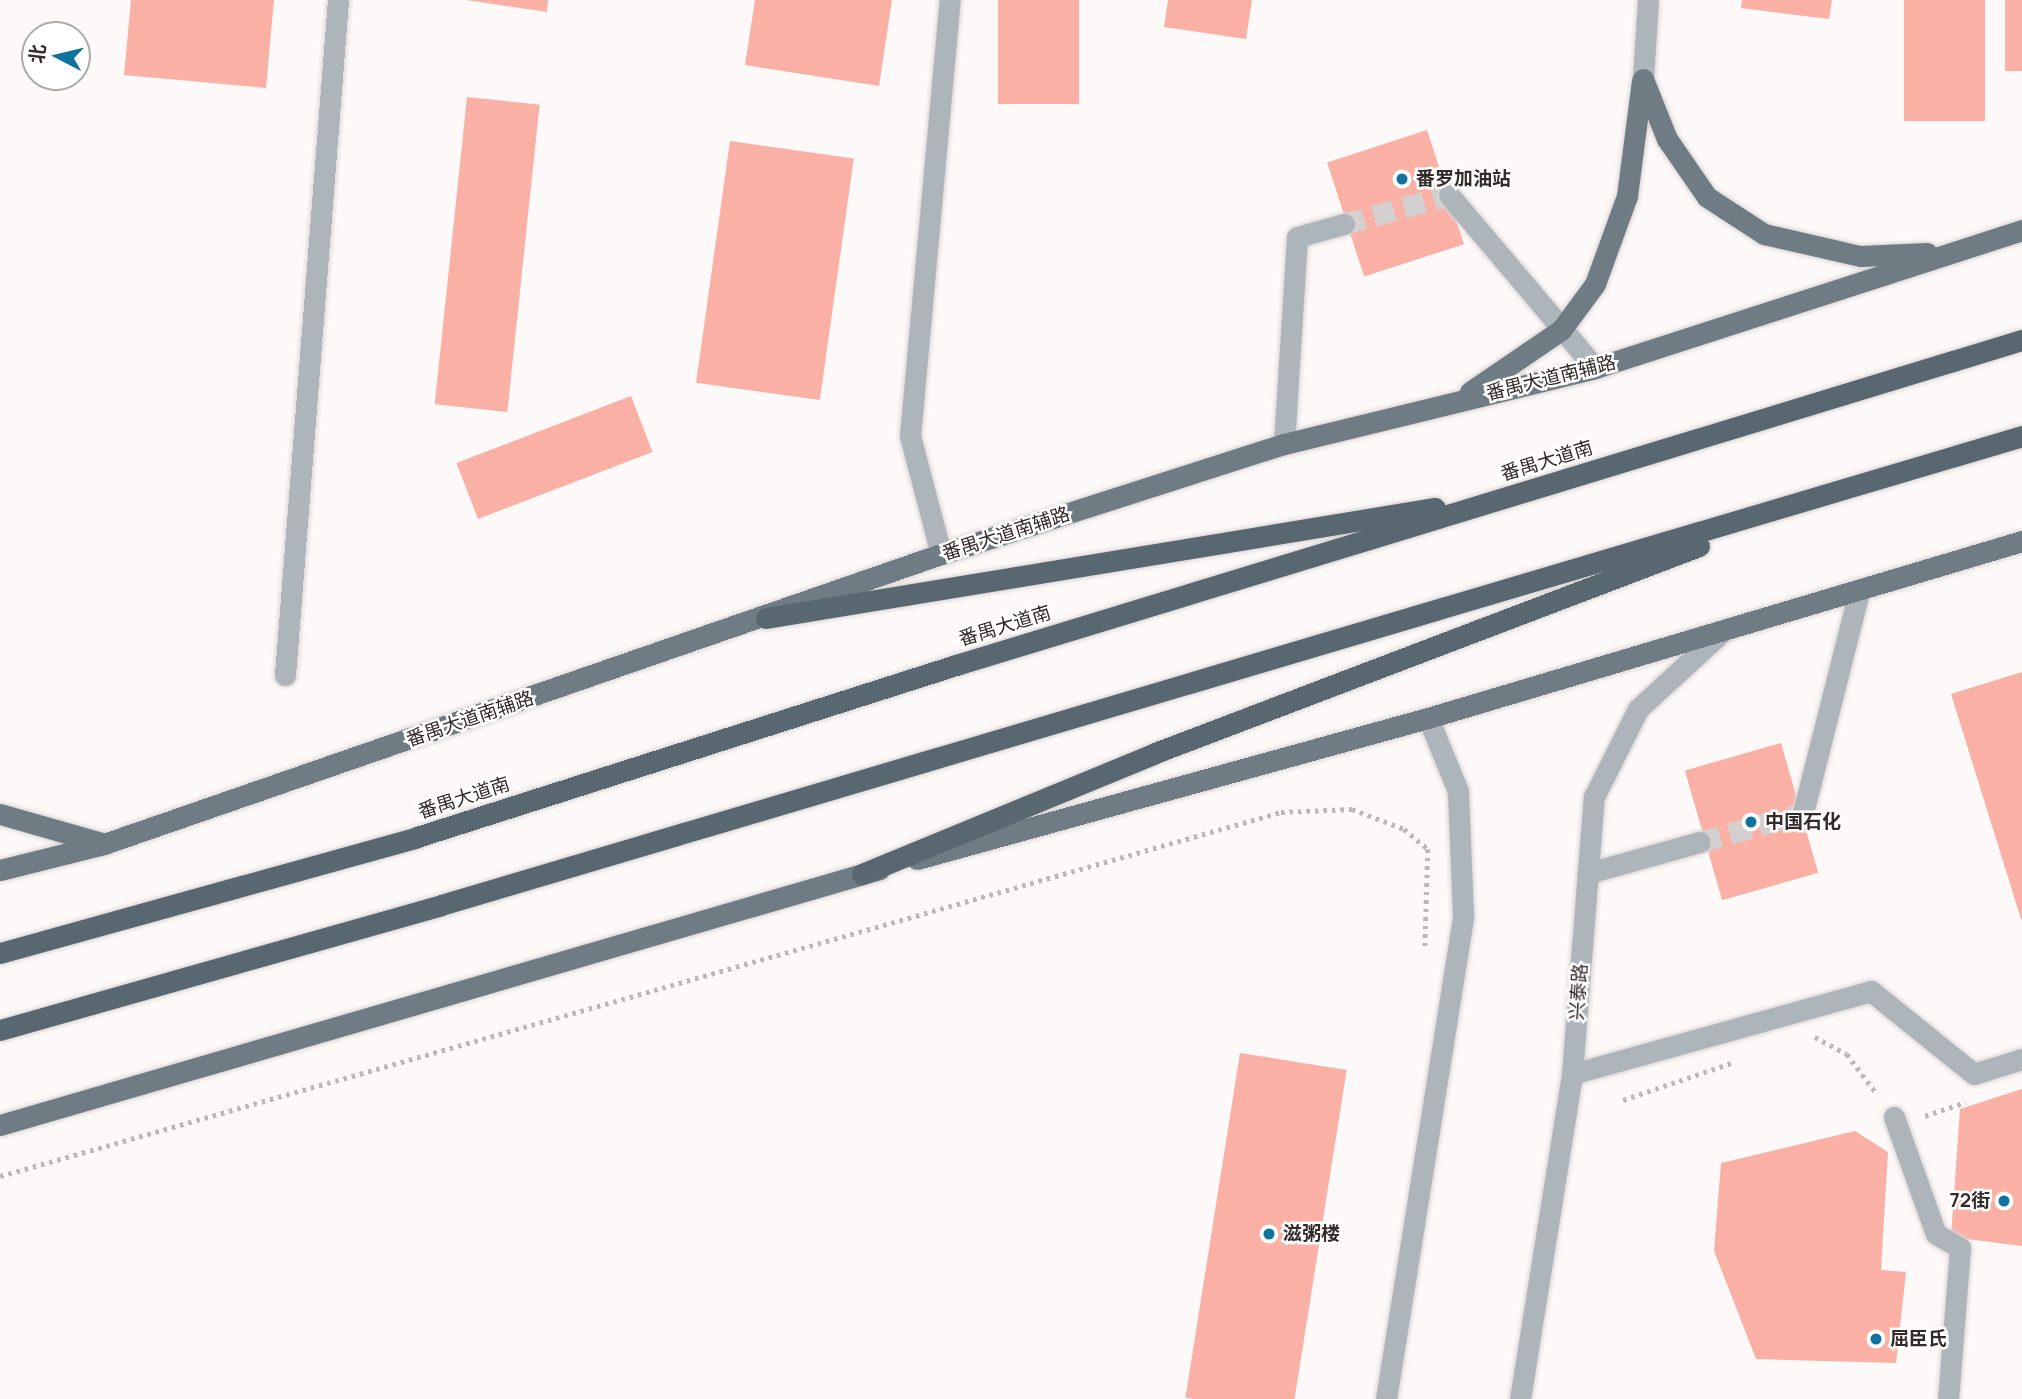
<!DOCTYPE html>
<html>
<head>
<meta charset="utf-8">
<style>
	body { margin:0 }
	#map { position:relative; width:2022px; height:1399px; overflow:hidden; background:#fef9f9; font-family:Manrope,"Noto Sans SC",sans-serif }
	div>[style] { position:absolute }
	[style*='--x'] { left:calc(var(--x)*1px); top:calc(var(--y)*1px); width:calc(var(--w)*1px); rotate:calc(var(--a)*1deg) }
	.building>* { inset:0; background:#fbb0a6; transform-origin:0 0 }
	.minor-tunnel>* { height:21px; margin-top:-10.5px; transform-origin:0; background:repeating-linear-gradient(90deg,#d5d0d0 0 21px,transparent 0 31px) }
	.path>* { height:4.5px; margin-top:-2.25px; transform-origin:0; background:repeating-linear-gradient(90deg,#bdb7b7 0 3.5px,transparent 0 8.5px) }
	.roads { filter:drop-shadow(0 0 2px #d9d4d4) drop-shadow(0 0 2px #d9d4d4) }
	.minor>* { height:21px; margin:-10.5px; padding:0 10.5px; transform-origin:10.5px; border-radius:10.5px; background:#aeb5ba }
	.major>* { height:21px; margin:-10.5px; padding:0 10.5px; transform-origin:10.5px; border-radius:10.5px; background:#6f7c84 }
	.highway>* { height:21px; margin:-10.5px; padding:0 10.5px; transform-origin:10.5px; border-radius:10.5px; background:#596770 }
	.dots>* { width:19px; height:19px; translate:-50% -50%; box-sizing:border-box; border:4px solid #fff; border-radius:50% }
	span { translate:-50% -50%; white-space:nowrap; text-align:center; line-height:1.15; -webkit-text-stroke:5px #fff; paint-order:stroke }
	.poi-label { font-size:19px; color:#332b2a; font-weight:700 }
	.left { translate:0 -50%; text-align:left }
	.right { translate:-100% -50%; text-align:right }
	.street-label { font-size:19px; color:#332b2a }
	.north { position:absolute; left:21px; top:21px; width:70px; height:70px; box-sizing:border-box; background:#fff; border:2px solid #adaaaa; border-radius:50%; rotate:277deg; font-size:19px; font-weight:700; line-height:28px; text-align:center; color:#332b2a }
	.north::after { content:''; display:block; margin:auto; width:24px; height:32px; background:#10729f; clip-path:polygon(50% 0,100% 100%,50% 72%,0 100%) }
</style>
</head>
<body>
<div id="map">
	<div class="building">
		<i style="clip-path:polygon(131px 0,274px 0,266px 88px,124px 75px)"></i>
		<i style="clip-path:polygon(466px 0,548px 0,547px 12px)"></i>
		<i style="clip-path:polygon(755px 0,892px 0,879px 86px,745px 65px)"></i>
		<i style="left:998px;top:0;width:81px;height:104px"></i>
		<i style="clip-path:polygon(1168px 0,1252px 0,1246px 39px,1164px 27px)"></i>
		<i style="clip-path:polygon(1742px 0,1832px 0,1829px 19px,1741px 8px)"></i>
		<i style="left:1904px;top:0;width:81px;height:121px"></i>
		<i style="left:2005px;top:0;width:17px;height:71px"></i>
		<i style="left:467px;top:97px;width:73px;height:309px;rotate:6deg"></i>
		<i style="left:1427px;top:130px;width:120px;height:105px;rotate:72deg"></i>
		<i style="left:730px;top:141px;width:125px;height:244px;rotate:8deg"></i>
		<i style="left:631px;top:396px;width:60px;height:187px;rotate:69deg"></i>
		<i style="clip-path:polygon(2022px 672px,2022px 919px,2021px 919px,1951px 694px)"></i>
		<i style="left:1781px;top:743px;width:135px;height:100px;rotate:74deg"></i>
		<i style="left:1240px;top:1053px;width:108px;height:349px;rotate:9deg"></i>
		<i style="clip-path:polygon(2022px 1089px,2022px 1246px,1951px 1237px,1960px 1109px)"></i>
		<i style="clip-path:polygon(1855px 1131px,1888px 1152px,1881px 1270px,1906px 1272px,1896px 1363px,1756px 1359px,1714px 1251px,1721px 1163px)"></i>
	</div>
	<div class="minor-tunnel">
		<i style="--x:1344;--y:224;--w:109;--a:-15.4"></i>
		<i style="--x:1700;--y:842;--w:107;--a:-15.7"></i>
	</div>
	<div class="path">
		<i style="--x:1815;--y:1037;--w:36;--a:28"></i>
		<i style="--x:1847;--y:1054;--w:50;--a:53.1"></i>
		<i style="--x:1623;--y:1100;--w:114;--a:-18.9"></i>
		<i style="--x:1925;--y:1116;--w:43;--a:-18.9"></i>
		<i style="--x:0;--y:1176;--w:1332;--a:-15.86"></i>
		<i style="--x:1281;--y:812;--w:71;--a:-2.4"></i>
		<i style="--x:1352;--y:809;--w:56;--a:21"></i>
		<i style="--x:1404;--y:829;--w:31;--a:40"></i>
		<i style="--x:1428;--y:849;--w:101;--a:91.7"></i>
	</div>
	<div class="roads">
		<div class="minor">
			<i style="--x:1643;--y:79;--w:79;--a:-86.4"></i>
			<i style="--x:1449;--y:195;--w:226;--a:49.8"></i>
			<i style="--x:1284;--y:444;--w:207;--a:-86.4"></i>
			<i style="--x:1297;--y:237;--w:49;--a:-15.5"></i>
			<i style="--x:941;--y:554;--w:122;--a:-104.7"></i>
			<i style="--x:910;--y:436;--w:438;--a:-84.8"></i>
			<i style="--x:285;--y:675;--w:677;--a:-85.51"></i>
			<i style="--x:1803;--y:813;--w:229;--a:-75.8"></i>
			<i style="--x:1588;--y:873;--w:116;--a:-15.5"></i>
			<i style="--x:1572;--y:1074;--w:310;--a:-15.5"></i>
			<i style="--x:1871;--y:991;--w:132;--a:38.9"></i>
			<i style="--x:1974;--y:1074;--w:50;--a:-17.4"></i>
			<i style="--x:1894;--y:1117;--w:124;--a:70.3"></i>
			<i style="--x:1936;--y:1234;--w:28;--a:30"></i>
			<i style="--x:1960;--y:1248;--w:151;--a:94.5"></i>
			<i style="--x:1386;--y:1399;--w:489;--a:-80.9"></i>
			<i style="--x:1463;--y:916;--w:125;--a:-92.3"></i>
			<i style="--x:1458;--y:791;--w:79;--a:-112.3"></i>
			<i style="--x:1520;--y:1399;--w:329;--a:-80.9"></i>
			<i style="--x:1572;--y:1074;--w:278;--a:-85.5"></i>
			<i style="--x:1594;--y:797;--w:98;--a:-63.4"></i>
			<i style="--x:1638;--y:709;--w:117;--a:-42.6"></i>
		</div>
		<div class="major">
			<i style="--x:1643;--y:79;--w:65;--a:68.2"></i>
			<i style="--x:1667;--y:139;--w:70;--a:55.4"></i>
			<i style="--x:1707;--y:197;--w:68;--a:33"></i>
			<i style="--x:1764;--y:234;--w:98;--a:12.9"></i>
			<i style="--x:1860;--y:256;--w:67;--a:-2.6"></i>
			<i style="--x:1470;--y:392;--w:110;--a:-34.3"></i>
			<i style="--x:1561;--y:330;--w:57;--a:-53.5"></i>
			<i style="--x:1595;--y:284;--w:94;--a:-70"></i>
			<i style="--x:1627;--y:196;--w:116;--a:-82.6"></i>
			<i style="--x:0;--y:814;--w:106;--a:15.9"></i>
			<i style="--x:917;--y:859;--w:530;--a:-15.43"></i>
			<i style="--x:1428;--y:718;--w:620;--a:-16.59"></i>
			<i style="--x:0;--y:870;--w:107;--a:-14"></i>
			<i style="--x:104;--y:844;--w:886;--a:-19.11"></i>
			<i style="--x:941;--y:554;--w:360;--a:-17.8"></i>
			<i style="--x:1284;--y:444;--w:320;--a:-13.7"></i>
			<i style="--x:1595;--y:368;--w:449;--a:-17.9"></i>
			<i style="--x:0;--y:1125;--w:916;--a:-16.22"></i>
		</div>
		<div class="highway">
			<i style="--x:766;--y:618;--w:678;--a:-9.34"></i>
			<i style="--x:862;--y:874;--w:317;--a:-22.4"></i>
			<i style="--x:1155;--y:753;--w:582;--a:-20.83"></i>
			<i style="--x:0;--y:953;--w:433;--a:-15.5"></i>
			<i style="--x:417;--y:837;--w:566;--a:-17.7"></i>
			<i style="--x:956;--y:665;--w:1114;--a:-16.96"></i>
			<i style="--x:0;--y:1030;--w:458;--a:-15.8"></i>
			<i style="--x:441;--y:905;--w:1649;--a:-16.52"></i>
		</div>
	</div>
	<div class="dots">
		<i style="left:1402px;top:179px;background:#10729f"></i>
		<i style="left:1751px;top:822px;background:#10729f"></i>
		<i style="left:2004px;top:1201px;background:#10729f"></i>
		<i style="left:1269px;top:1234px;background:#10729f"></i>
		<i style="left:1876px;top:1339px;background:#10729f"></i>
	</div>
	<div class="poi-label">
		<span class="left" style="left:1416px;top:179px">番罗加油站</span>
		<span class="left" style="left:1765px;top:822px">中国石化</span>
		<span class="right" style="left:1990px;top:1201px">72街</span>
		<span class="left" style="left:1283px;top:1234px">滋粥楼</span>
		<span class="left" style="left:1890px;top:1339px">屈臣氏</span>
	</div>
	<div class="street-label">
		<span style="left:1551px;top:378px;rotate:-14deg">番禺大道南辅路</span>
		<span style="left:1547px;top:461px;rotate:-17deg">番禺大道南</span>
		<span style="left:1006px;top:534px;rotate:-18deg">番禺大道南辅路</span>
		<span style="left:1005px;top:626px;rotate:-17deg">番禺大道南</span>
		<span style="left:470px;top:719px;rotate:-19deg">番禺大道南辅路</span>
		<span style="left:464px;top:798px;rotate:-18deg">番禺大道南</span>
		<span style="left:1579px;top:992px;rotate:-86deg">兴泰路</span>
	</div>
	<div class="north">北</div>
</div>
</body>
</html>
